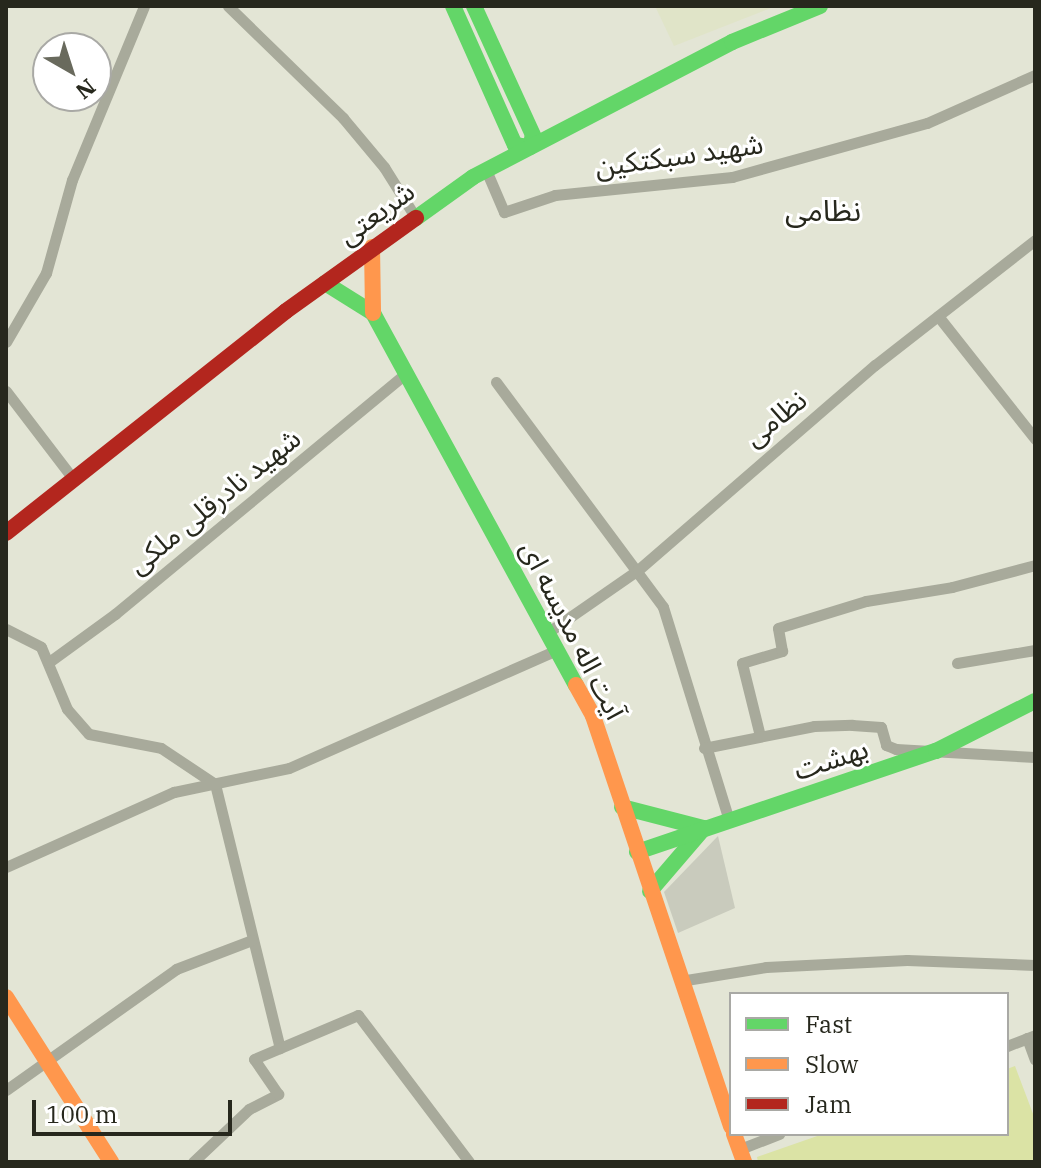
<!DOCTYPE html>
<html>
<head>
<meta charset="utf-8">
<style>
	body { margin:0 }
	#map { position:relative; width:1041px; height:1168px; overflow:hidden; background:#e3e5d5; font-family:"IBM Plex Serif","Noto Sans Arabic",serif }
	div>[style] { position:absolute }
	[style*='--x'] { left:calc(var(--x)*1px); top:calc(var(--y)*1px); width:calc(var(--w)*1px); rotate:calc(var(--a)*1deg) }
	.built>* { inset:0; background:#e0e4c8 }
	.green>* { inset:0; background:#dbe3a5 }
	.building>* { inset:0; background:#c9cbbd }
	.street>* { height:11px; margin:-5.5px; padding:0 5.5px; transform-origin:5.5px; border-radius:5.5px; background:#a8aa9b }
	.fast>* { height:16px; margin:-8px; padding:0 8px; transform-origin:8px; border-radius:8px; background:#63d668 }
	.slow>* { height:16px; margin:-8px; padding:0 8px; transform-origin:8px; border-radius:8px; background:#ff974d }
	.jam>* { height:16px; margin:-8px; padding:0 8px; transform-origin:8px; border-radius:8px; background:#b3261e }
	span { translate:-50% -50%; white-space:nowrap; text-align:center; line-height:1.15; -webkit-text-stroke:6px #fff; paint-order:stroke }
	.street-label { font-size:28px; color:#27281d }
	.neighbourhood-label { font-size:30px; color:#27281d }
	.frame { position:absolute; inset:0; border:8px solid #27281d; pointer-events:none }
	.legend { position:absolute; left:729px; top:992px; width:280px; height:144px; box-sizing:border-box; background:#fff; border:2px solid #a9a9a5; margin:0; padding:10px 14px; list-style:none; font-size:24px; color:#27281d }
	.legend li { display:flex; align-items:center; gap:16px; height:40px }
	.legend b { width:40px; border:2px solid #a9a9a5 }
	.north { position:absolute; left:32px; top:32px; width:80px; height:80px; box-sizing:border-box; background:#fff; border:2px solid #a9a9a5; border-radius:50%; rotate:141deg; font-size:22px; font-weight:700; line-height:32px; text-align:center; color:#27281d }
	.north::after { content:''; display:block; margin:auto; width:28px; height:36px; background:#696a5d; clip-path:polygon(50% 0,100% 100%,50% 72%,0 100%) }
	.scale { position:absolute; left:32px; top:1100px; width:200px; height:36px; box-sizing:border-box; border:4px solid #27281d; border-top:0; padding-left:10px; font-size:24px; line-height:28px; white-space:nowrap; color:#27281d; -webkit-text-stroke:6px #fff; paint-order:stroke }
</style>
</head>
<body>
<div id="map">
	<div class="built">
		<i style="clip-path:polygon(655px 6px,776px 6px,674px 46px)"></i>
	</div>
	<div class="green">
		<i style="clip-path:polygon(1015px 1066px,1035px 1119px,1035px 1162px,758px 1162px,757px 1157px,823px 1134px,1007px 1134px,1007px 1069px)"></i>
	</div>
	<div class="building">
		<i style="clip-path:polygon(718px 836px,735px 908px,678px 933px,664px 892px)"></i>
	</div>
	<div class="street">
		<i style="--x:228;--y:6;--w:161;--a:44.2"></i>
		<i style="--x:343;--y:118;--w:64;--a:50.1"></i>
		<i style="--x:384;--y:167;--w:57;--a:58"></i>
		<i style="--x:486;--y:170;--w:46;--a:66.8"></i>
		<i style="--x:504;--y:212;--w:54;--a:-18.4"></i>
		<i style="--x:555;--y:195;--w:178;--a:-5.8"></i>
		<i style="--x:732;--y:177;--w:202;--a:-15.5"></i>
		<i style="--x:927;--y:123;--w:118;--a:-24"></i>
		<i style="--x:938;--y:316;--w:157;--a:51.7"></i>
		<i style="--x:6;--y:342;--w:80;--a:-59.9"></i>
		<i style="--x:46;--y:273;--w:97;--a:-74.4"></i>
		<i style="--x:72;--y:180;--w:188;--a:-67.5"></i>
		<i style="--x:496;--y:382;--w:280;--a:53.4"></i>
		<i style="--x:663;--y:607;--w:223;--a:72.8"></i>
		<i style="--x:6;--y:391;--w:112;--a:52.6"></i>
		<i style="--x:6;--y:629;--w:39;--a:27"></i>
		<i style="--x:41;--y:647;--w:67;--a:67.2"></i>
		<i style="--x:67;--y:709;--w:33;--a:49"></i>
		<i style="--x:89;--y:734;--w:73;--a:11"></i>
		<i style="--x:161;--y:748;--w:65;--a:33.7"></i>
		<i style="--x:547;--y:633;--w:111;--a:-34.7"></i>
		<i style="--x:638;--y:570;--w:313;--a:-40.9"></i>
		<i style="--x:875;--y:365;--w:203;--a:-38"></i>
		<i style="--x:49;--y:662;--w:82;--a:-36"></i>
		<i style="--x:115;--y:614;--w:378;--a:-39.6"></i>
		<i style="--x:957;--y:663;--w:79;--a:-9.5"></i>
		<i style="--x:760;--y:736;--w:75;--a:-103.9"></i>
		<i style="--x:742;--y:663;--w:42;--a:-16.7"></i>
		<i style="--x:782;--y:651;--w:23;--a:-100"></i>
		<i style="--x:778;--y:628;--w:92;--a:-17.1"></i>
		<i style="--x:866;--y:601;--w:87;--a:-9.2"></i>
		<i style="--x:952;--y:587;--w:86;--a:-14.8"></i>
		<i style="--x:704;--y:748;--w:112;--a:-11.3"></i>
		<i style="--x:814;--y:726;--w:38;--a:-2"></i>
		<i style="--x:852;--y:725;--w:29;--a:4"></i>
		<i style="--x:881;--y:727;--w:19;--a:74"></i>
		<i style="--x:886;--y:745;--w:11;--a:22"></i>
		<i style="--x:896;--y:749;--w:139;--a:3.3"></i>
		<i style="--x:215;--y:784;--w:272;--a:76.2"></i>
		<i style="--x:6;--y:867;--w:184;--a:-24.1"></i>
		<i style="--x:174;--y:792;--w:117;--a:-11.8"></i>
		<i style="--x:289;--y:768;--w:292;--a:-23.8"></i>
		<i style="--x:680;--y:981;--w:87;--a:-9.2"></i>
		<i style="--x:766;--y:967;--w:141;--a:-2.8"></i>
		<i style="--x:907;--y:960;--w:128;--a:2.2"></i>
		<i style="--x:1027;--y:1038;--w:23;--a:70"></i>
		<i style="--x:1007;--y:1046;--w:30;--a:-21"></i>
		<i style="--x:6;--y:1090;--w:209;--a:-35.4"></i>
		<i style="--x:176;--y:969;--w:81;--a:-20.9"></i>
		<i style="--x:740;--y:1149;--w:42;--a:-21"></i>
		<i style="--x:193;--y:1162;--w:77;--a:-43.4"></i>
		<i style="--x:249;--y:1109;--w:33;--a:-27"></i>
		<i style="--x:278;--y:1094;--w:42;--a:-124.4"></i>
		<i style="--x:254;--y:1059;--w:113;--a:-22.9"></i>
		<i style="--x:358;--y:1015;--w:184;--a:52.9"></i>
	</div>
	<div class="fast">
		<i style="--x:453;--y:6;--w:152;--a:66"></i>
		<i style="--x:515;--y:145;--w:15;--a:8"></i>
		<i style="--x:530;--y:147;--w:12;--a:-76"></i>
		<i style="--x:533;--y:135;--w:142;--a:-114.6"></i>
		<i style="--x:416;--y:218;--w:70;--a:-35.7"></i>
		<i style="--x:473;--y:177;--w:292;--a:-27.5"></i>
		<i style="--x:732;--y:42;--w:95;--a:-22.2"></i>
		<i style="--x:325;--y:283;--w:57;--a:32"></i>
		<i style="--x:373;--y:313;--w:424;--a:61.4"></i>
		<i style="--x:622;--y:807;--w:85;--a:14.4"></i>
		<i style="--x:704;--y:828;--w:83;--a:130.6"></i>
		<i style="--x:637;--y:852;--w:316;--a:-18.7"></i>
		<i style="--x:936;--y:751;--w:111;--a:-26.8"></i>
	</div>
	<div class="slow">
		<i style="--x:372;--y:247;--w:66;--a:89.1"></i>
		<i style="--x:576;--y:685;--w:35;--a:61"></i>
		<i style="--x:593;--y:716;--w:433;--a:71.4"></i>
		<i style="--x:6;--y:997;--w:196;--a:57.5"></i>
		<i style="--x:734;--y:1134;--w:30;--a:70"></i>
	</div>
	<div class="jam">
		<i style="--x:6;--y:533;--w:357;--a:-38.4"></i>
		<i style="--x:286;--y:311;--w:160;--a:-35.6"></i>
	</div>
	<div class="street-label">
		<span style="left:679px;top:155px;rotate:-8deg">شهید سبکتکین</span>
		<span style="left:376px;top:213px;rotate:-36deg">شریعتی</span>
		<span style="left:775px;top:418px;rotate:-39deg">نظامی</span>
		<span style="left:214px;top:501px;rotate:-39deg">شهید نادرقلی ملکی</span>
		<span style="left:573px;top:630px;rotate:63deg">آیت اله مدیسه ای</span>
		<span style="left:831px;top:759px;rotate:-18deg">بهشت</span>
	</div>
	<div class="neighbourhood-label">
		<span style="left:823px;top:210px">نظامی</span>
	</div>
	<div class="frame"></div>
	<ul class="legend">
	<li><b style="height:10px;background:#63d668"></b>Fast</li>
	<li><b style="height:10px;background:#ff974d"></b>Slow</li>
	<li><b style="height:10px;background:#b3261e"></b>Jam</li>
	</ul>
	<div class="north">N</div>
	<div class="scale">100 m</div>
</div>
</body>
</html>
